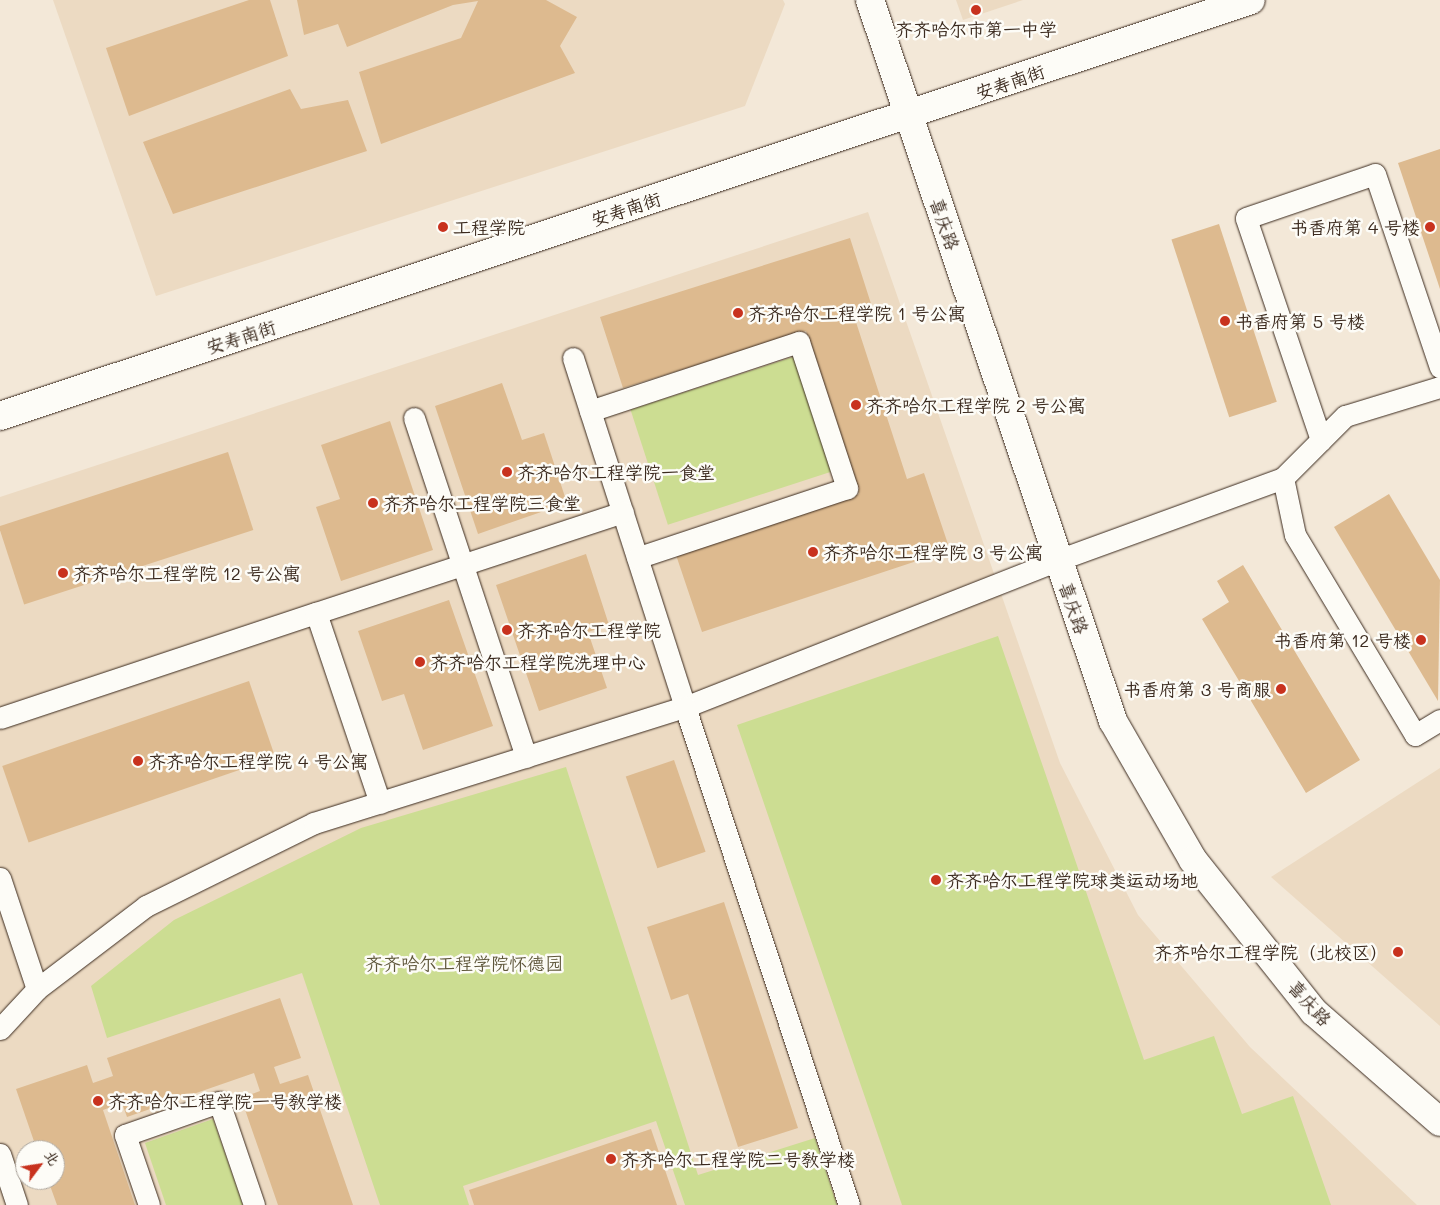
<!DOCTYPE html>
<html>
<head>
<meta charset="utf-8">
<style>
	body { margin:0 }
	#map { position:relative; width:1440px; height:1205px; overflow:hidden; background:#f3e8d8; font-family:Mali,"LXGW WenKai TC",sans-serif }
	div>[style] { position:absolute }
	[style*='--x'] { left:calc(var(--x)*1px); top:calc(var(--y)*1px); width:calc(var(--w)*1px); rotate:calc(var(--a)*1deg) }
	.built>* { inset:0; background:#ecdac2 }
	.green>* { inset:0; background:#ccdd92; transform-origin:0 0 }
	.building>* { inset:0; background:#ddba8f; transform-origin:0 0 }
	.roads { filter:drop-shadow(0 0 1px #3b2a1e) drop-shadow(0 0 1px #3b2a1e) }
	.street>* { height:21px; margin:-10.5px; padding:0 10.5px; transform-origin:10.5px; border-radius:10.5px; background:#fdfcf7 }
	.secondary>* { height:28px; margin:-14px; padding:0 14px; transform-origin:14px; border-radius:14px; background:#fdfcf7 }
	.dots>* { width:14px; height:14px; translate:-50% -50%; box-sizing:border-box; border:2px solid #fdfcf7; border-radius:50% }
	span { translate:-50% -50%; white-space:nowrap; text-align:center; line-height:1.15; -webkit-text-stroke:5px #fdfcf7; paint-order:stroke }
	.poi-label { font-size:18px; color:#3b2a1e }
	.left { translate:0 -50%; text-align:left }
	.right { translate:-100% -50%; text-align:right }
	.street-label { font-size:18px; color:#3b2a1e }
	.park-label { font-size:18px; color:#5f573b }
	.north { position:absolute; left:15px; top:1140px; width:50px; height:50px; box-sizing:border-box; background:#fdfcf7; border:1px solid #afa8a0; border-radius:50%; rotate:59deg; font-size:14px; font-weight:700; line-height:20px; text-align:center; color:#3b2a1e }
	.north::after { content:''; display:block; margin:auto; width:18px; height:22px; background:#c8321e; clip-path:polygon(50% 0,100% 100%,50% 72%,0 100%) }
</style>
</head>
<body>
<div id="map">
	<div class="built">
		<i style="clip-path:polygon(53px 0,783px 0,785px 4px,745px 106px,156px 296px)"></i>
		<i style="clip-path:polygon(956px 0,1023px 0,963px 20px)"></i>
		<i style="clip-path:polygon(evenodd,868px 212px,1060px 763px,1138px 915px,1250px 1047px,1417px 1205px,0 1205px,0 497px,868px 212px,25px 1150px,55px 1150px,55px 1180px,25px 1180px,25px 1150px)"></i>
		<i style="clip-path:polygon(1440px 768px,1440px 1026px,1271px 877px)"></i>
	</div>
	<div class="green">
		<i style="left:796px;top:356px;width:121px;height:174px;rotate:72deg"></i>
		<i style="clip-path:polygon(998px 636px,1144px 1060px,1214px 1036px,1242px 1114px,1293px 1096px,1331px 1205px,902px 1205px,737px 725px)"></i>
		<i style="clip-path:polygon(566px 767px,698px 1175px,815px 1138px,837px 1205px,685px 1205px,656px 1121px,463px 1186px,469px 1205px,380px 1205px,302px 973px,107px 1038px,91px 986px,174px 920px,361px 828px)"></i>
		<i style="clip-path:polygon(213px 1119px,243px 1205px,166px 1205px,145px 1143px)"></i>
	</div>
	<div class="building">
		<i style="clip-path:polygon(249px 0,270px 0,288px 56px,129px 116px,106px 48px)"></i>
		<i style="clip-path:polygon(297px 0,546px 0,577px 17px,560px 46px,575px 73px,381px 144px,359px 72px,461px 38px,478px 1px,453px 5px,347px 47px,338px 24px,304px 35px)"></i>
		<i style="clip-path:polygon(290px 89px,301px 109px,348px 100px,367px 151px,173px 214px,143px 142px)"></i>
		<i style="clip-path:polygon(1440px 149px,1440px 289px,1398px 163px)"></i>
		<i style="left:1219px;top:224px;width:187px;height:50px;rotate:72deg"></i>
		<i style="clip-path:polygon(850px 238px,873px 310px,854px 316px,907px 479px,924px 473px,950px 550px,702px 632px,676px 555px,859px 494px,806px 331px,623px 388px,600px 317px)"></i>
		<i style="clip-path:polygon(502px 383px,522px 440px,544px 433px,567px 503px,478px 534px,435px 406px)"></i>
		<i style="clip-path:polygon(390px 421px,433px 550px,341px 581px,316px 507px,340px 499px,321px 445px)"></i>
		<i style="left:228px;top:452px;width:82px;height:241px;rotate:72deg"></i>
		<i style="clip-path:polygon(1389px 494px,1440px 580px,1438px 701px,1334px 527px)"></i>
		<i style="clip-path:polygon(586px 554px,609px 625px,588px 632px,607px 688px,539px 711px,496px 585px)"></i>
		<i style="clip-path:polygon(1243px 565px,1360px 760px,1306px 793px,1202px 619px,1229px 602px,1217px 581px)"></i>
		<i style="clip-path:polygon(449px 600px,493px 726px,423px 750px,404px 694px,382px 701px,358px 631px)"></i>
		<i style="left:249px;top:681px;width:81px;height:261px;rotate:71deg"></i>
		<i style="left:674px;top:760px;width:97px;height:51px;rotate:71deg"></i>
		<i style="clip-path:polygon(724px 902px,798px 1128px,738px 1147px,688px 994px,671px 1000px,647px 927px)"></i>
		<i style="clip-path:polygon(280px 998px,301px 1058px,274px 1067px,280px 1084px,308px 1075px,353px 1205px,278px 1205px,241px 1098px,260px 1091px,254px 1073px,127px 1117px,122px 1103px,103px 1110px,135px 1205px,57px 1205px,48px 1180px,55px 1180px,55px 1150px,37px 1150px,16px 1089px,87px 1065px,93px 1083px,113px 1076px,107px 1058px)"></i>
		<i style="clip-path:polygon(651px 1129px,677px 1205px,474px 1205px,469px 1190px)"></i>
	</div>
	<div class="roads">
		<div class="street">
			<i style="--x:573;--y:358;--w:367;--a:72.2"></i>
			<i style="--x:685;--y:707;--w:401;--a:-21.5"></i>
			<i style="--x:1058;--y:560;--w:239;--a:-20"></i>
			<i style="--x:1283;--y:478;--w:88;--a:-45"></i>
			<i style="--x:1345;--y:416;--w:99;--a:-17"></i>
			<i style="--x:590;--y:411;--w:220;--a:-18.3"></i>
			<i style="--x:799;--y:342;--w:154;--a:71.8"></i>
			<i style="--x:847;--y:488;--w:221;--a:161.6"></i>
			<i style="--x:414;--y:418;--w:357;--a:71.7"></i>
			<i style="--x:1321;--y:440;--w:234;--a:-108.7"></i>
			<i style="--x:1246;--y:218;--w:136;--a:-18.8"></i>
			<i style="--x:1375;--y:174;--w:204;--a:71.4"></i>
			<i style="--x:1283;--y:478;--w:58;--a:78.1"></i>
			<i style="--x:1295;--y:535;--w:233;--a:59"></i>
			<i style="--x:1415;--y:735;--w:29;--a:-31"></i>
			<i style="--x:0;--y:718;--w:333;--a:-18.4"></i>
			<i style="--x:380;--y:803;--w:200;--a:-108.6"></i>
			<i style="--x:316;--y:613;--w:323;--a:-18.2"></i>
			<i style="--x:0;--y:878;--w:117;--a:71.6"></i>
			<i style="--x:0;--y:1029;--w:54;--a:-47.2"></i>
			<i style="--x:37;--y:989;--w:137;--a:-37.3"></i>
			<i style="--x:146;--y:906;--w:187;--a:-26.3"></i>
			<i style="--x:314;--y:823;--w:389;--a:-17.4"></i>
			<i style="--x:685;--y:707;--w:524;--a:71.77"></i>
			<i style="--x:0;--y:1154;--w:54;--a:71.6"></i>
			<i style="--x:149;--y:1205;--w:74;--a:-108.9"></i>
			<i style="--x:125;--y:1135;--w:100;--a:-19.3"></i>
			<i style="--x:219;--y:1102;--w:109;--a:71.2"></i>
		</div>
		<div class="secondary">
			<i style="--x:870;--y:0;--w:761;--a:71.37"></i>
			<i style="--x:1113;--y:721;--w:160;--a:60.1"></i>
			<i style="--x:1193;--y:860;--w:194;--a:51.5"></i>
			<i style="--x:1314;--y:1012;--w:167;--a:41.1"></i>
			<i style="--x:0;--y:416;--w:1318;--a:-18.39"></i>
		</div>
	</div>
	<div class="dots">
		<i style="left:976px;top:10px;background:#c8321e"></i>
		<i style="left:443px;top:227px;background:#c8321e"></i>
		<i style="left:1430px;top:227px;background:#c8321e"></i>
		<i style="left:738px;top:313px;background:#c8321e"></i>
		<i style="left:1225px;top:321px;background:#c8321e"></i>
		<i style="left:856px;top:405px;background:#c8321e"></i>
		<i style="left:507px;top:472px;background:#c8321e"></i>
		<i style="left:373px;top:503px;background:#c8321e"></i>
		<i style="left:813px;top:552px;background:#c8321e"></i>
		<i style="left:63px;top:573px;background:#c8321e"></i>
		<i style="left:507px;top:630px;background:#c8321e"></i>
		<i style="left:1421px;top:640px;background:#c8321e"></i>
		<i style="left:420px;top:662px;background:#c8321e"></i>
		<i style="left:1281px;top:689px;background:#c8321e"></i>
		<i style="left:138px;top:761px;background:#c8321e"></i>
		<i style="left:936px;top:880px;background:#c8321e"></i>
		<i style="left:1398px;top:952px;background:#c8321e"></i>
		<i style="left:98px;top:1101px;background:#c8321e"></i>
		<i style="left:611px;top:1159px;background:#c8321e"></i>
	</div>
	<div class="poi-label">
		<span style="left:976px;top:29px">齐齐哈尔市第一中学</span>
		<span class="left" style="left:453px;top:227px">工程学院</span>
		<span class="right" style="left:1420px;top:227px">书香府第 4 号楼</span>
		<span class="left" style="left:748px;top:313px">齐齐哈尔工程学院 1 号公寓</span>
		<span class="left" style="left:1235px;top:321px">书香府第 5 号楼</span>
		<span class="left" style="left:866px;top:405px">齐齐哈尔工程学院 2 号公寓</span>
		<span class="left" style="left:517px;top:472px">齐齐哈尔工程学院一食堂</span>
		<span class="left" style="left:383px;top:503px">齐齐哈尔工程学院三食堂</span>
		<span class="left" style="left:823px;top:552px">齐齐哈尔工程学院 3 号公寓</span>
		<span class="left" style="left:73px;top:573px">齐齐哈尔工程学院 12 号公寓</span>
		<span class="left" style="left:517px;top:630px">齐齐哈尔工程学院</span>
		<span class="right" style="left:1411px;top:640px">书香府第 12 号楼</span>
		<span class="left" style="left:430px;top:662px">齐齐哈尔工程学院洗理中心</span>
		<span class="right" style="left:1271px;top:689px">书香府第 3 号商服</span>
		<span class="left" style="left:148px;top:761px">齐齐哈尔工程学院 4 号公寓</span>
		<span class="left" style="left:946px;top:880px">齐齐哈尔工程学院球类运动场地</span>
		<span class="right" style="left:1388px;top:952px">齐齐哈尔工程学院（北校区）</span>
		<span class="left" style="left:108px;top:1101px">齐齐哈尔工程学院一号教学楼</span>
		<span class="left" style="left:621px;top:1159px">齐齐哈尔工程学院二号教学楼</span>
	</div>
	<div class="street-label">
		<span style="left:1010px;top:82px;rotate:-19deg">安寿南街</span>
		<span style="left:626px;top:209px;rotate:-18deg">安寿南街</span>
		<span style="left:945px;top:224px;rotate:71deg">喜庆路</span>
		<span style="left:241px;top:337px;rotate:-18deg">安寿南街</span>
		<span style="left:1074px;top:608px;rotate:71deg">喜庆路</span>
		<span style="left:1310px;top:1003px;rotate:48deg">喜庆路</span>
	</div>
	<div class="park-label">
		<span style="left:464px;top:963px">齐齐哈尔工程学院怀德园</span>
	</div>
	<div class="north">北</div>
</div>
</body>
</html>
